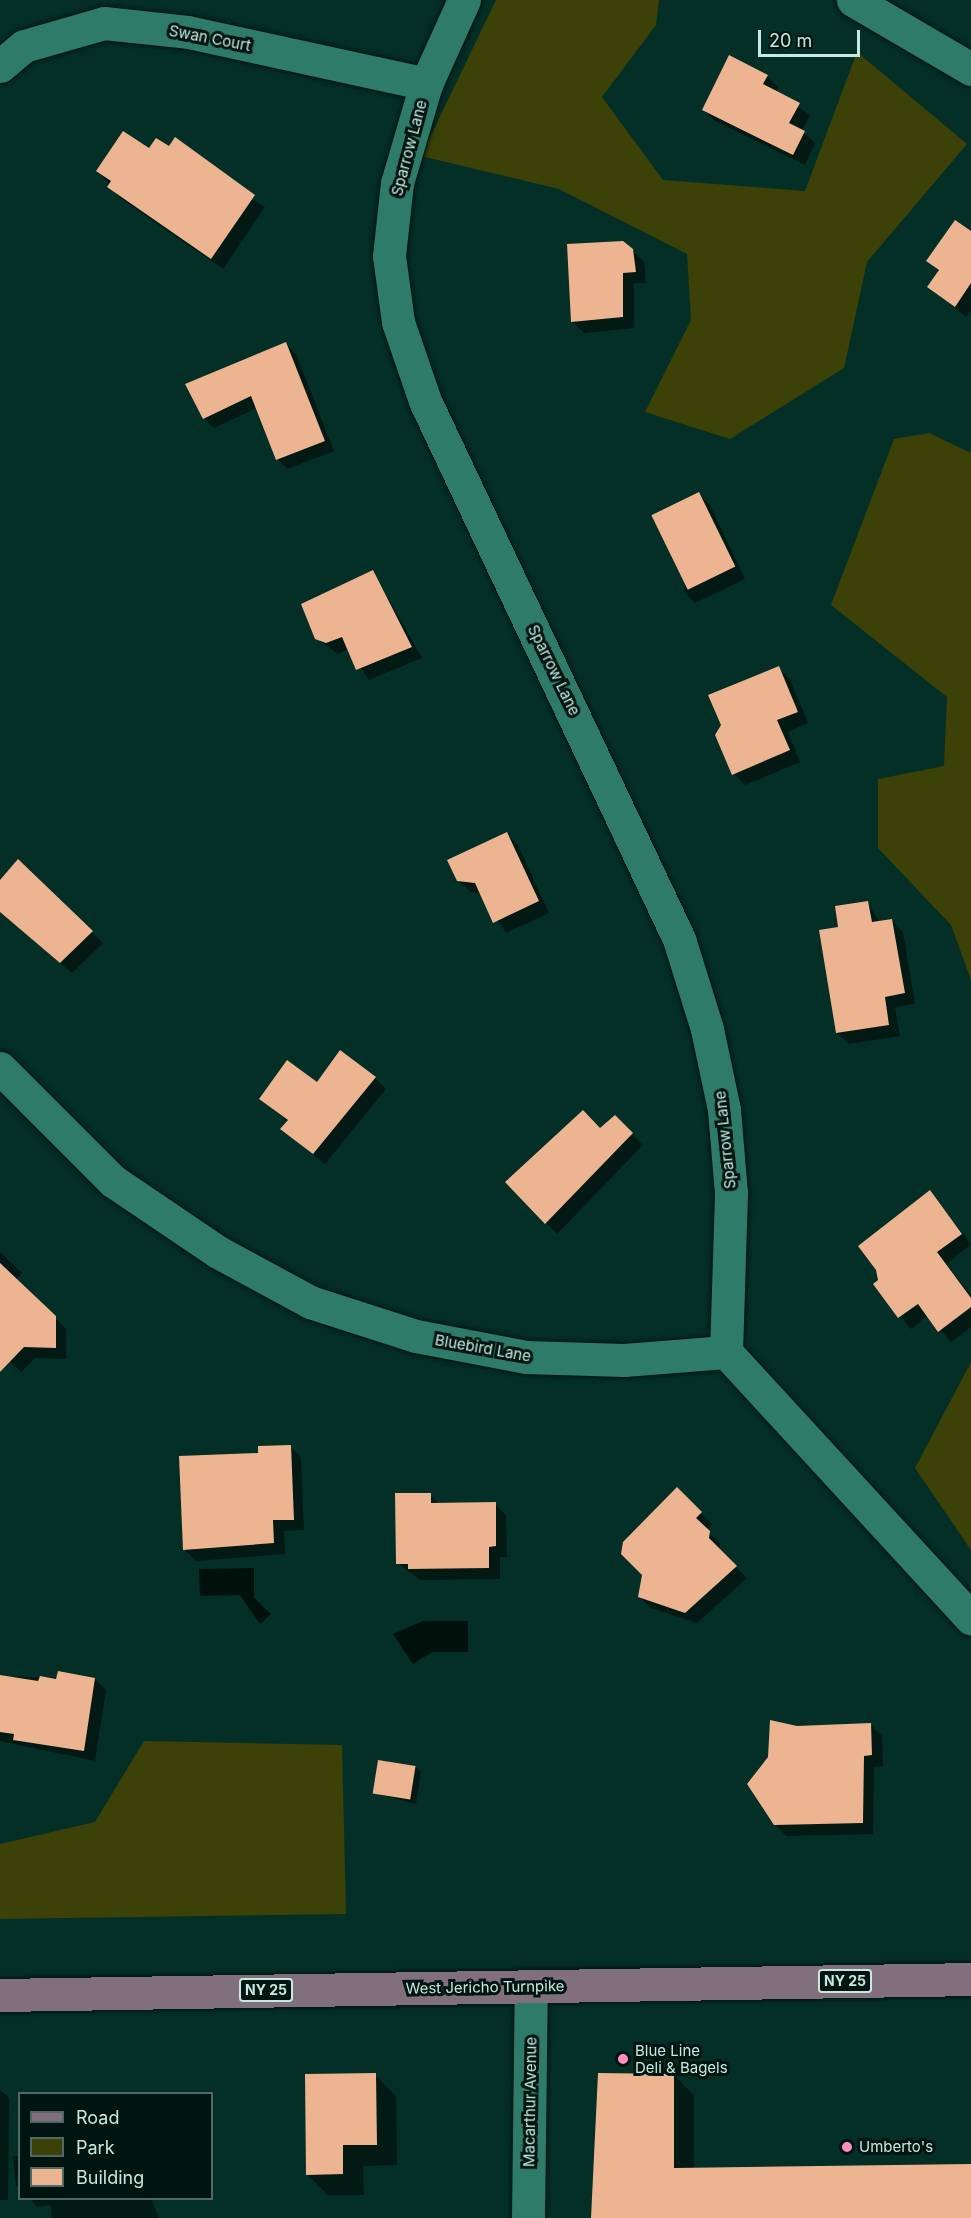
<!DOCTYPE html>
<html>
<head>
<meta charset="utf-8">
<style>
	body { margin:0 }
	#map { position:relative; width:971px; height:2218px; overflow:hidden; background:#042f26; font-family:Inter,sans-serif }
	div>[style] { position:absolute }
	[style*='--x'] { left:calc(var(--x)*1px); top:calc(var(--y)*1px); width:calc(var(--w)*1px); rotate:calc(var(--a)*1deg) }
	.green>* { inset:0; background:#3c4108 }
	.water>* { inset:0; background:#00110c }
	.shadow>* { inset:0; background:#0007 }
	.building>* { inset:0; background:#ecb490; transform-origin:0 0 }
	.roads { filter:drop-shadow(0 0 2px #001510) drop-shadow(0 0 2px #001510) }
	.minor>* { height:33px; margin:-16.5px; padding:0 16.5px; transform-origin:16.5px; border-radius:16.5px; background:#2e7b69 }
	.primary>* { height:33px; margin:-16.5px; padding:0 16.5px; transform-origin:16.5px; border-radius:16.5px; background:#81707c }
	.dots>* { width:16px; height:16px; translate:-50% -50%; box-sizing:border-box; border:3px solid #001510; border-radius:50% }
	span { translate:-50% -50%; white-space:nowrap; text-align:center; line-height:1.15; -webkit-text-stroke:6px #001510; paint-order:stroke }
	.shield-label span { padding:2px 4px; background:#001510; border:2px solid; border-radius:4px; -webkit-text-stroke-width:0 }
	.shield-label { font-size:14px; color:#c6eade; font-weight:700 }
	.street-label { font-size:15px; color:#c6eade }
	.poi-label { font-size:15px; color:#c6eade }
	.left { translate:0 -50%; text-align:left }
	.legend { position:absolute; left:18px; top:2092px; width:195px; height:108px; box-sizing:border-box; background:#001510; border:2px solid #4f6a62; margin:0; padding:8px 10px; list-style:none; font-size:18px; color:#c6eade }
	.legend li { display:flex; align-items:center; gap:12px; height:30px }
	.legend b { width:30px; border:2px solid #4f6a62 }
	.scale { position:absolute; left:758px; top:30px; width:102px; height:27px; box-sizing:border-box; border:3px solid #c6eade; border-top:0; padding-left:8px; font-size:18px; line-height:21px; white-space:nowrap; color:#c6eade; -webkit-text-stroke:4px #001510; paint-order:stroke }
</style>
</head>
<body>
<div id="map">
	<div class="green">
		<i style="clip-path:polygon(496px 0,659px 0,656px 25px,602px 97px,663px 180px,805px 191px,857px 52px,967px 144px,867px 262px,844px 368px,730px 439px,645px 412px,691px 320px,687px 254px,559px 189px,421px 156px)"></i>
		<i style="clip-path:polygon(929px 433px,971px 453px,971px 980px,951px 925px,878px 848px,878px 779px,944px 766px,947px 697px,831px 605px,894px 439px)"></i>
		<i style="clip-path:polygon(971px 1362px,971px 1550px,915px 1468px)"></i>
		<i style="clip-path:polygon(144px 1741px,342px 1745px,346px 1914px,0 1919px,0 1844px,95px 1822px)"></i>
	</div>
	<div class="water">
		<i style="clip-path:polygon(254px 1568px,254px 1598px,271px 1614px,260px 1624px,240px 1595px,200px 1596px,199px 1569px)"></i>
		<i style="clip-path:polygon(423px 1621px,468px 1621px,468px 1652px,432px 1652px,413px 1664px,393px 1634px)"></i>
	</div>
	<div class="shadow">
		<i style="clip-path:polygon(767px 76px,778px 87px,776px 92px,810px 115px,802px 131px,815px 143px,805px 165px,715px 121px,703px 110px)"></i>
		<i style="clip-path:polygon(169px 149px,265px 207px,223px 269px,120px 198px,98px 171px,150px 150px)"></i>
		<i style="clip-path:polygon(971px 233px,971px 310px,966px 317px,929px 286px,939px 272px,928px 261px)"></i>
		<i style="clip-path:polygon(632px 250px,644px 262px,646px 283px,634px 283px,634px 328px,584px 333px,572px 321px)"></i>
		<i style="clip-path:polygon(285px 343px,296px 354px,334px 451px,288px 469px,277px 459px,257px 408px,214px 428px,204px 418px)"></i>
		<i style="clip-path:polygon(699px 494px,710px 505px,745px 579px,695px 603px,684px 592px)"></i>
		<i style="clip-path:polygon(373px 572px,422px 658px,369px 680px,349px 649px,338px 654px,317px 638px)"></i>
		<i style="clip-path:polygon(778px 668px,790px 679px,808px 723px,788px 732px,800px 762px,745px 785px,734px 774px)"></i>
		<i style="clip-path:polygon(507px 834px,518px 845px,549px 913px,506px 933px,481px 893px,470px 892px,459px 880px)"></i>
		<i style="clip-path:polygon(18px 861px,103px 943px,72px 973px,0 912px,0 883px)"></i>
		<i style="clip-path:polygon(867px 902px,880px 922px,892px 920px,903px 932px,915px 1004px,895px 1007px,900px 1036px,849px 1044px,837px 1033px,840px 928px)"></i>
		<i style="clip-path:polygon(375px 1078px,386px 1089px,325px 1164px,282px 1129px,288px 1122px,261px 1099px,317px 1084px)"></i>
		<i style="clip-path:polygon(626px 1128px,643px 1145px,557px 1234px,546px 1223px,600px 1130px)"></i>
		<i style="clip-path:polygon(930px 1192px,971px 1244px,947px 1264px,971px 1296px,971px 1327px,951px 1342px,928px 1315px,911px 1329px,875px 1284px)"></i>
		<i style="clip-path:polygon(0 1252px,22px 1273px,16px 1280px,66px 1329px,66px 1359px,35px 1358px,21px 1372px,0 1351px)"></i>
		<i style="clip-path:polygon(290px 1446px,301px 1458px,304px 1530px,284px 1531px,285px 1554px,196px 1561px,184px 1549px,260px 1454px)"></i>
		<i style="clip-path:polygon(677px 1489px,712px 1524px,706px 1530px,720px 1543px,719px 1551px,747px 1578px,697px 1623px,651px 1608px,639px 1596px)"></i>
		<i style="clip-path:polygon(430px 1495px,440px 1504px,495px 1504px,506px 1515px,507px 1557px,500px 1557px,500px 1579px,420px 1580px,398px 1563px)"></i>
		<i style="clip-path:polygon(0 1676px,95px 1679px,106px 1690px,95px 1761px,0 1741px)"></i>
		<i style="clip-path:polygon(871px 1725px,882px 1736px,883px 1766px,874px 1767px,873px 1834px,786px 1836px,775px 1824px,797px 1728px)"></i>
		<i style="clip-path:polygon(416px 1767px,421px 1772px,416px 1804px,374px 1793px)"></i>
		<i style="clip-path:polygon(375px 2075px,396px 2096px,397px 2165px,363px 2166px,364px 2195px,328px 2195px,307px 2174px)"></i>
		<i style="clip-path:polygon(674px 2075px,694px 2096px,694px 2169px,971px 2166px,971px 2218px,593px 2218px)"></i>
		<i style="clip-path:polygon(0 2090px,9px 2098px,8px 2200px,0 2200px)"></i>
		<i style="clip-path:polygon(13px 2156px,20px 2156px,20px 2189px,16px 2186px)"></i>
		<i style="clip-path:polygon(29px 2198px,151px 2198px,159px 2218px,52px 2218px,51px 2205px,37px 2207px)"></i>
	</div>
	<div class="building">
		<i style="clip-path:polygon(729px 55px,768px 75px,763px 84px,800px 103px,789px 123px,805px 131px,793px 155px,702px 110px)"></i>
		<i style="clip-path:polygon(123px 131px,149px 148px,156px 138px,169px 146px,175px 137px,255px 195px,211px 259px,107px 187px,111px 181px,96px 171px)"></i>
		<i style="clip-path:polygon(955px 220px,971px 231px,971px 283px,955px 307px,927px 287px,939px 270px,926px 261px)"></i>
		<i style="clip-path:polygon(623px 241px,633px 249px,636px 272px,623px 273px,623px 317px,571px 322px,567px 244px)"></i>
		<i style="clip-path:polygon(286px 342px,325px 441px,276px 460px,251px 396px,203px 419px,185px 384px)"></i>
		<i style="left:699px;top:492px;width:83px;height:53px;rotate:64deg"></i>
		<i style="clip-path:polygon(373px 570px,412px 647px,356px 670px,342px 637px,326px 643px,315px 639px,301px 604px)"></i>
		<i style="clip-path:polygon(779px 666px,798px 712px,777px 720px,790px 750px,732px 775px,715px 735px,721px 725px,708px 695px)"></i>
		<i style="clip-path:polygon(507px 832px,539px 901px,493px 923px,475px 883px,457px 881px,447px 860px)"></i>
		<i style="clip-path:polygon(18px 859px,93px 931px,60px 963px,0 912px,0 880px)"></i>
		<i style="clip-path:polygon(868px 901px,872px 922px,892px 919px,905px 993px,885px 997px,889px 1025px,836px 1033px,819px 930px,838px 927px,835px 906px)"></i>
		<i style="clip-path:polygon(340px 1050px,376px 1077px,313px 1154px,280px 1129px,288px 1120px,259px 1099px,287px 1060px,317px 1082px)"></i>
		<i style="clip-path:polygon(583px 1110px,600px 1128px,615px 1115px,633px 1133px,545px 1224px,505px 1182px)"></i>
		<i style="clip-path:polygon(930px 1190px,962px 1234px,937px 1252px,971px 1298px,971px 1307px,938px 1332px,918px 1304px,898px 1318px,873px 1284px,878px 1280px,876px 1270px,858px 1246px)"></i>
		<i style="clip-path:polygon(0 1263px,56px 1316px,56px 1348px,24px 1347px,0 1372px)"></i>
		<i style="clip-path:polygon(291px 1445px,294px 1520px,273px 1520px,274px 1543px,183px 1550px,179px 1456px,258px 1453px,258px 1446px)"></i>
		<i style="clip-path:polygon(677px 1487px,702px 1512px,696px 1518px,710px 1531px,709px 1538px,737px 1566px,685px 1613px,638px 1597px,642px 1575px,621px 1554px,623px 1542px)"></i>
		<i style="clip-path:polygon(395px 1493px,431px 1493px,431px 1503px,496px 1502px,496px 1546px,489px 1547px,489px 1568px,408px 1569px,408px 1564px,396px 1564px)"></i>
		<i style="clip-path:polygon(58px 1671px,95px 1678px,84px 1751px,13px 1740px,14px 1734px,0 1732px,0 1675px,38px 1681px,40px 1676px,56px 1679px)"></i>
		<i style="clip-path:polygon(770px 1720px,797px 1726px,871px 1723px,872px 1755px,864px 1756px,863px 1823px,774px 1825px,747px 1784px,768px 1757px)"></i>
		<i style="left:378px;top:1760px;width:38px;height:34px;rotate:9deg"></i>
		<i style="clip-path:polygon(376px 2073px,377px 2145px,343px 2145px,343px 2174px,306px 2175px,305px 2074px)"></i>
		<i style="clip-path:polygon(598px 2073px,674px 2074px,674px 2168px,971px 2164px,971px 2218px,591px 2218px)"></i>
	</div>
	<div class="roads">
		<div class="minor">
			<i style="--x:464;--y:0;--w:92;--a:114.3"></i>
			<i style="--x:426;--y:84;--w:103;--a:106.3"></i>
			<i style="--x:397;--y:183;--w:73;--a:96.3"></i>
			<i style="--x:389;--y:256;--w:67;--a:82.2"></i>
			<i style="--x:398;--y:322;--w:83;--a:71.1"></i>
			<i style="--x:425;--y:401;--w:595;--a:64.73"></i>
			<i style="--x:679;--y:939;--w:94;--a:72.7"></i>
			<i style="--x:707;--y:1029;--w:83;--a:78.1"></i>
			<i style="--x:724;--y:1110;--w:84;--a:85.2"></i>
			<i style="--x:731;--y:1194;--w:158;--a:91.8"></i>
			<i style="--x:853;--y:0;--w:137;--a:30.3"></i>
			<i style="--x:0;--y:66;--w:31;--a:-40"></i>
			<i style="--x:24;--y:46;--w:83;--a:-16"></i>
			<i style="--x:104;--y:23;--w:84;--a:6.1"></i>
			<i style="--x:188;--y:32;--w:244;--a:12.3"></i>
			<i style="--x:0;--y:1068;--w:160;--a:45"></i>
			<i style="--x:113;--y:1181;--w:127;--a:34.1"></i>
			<i style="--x:218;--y:1252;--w:105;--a:28.5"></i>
			<i style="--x:310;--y:1302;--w:111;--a:17.8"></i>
			<i style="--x:416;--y:1336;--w:112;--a:10.8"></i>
			<i style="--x:526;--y:1357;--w:98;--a:1.8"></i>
			<i style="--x:624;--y:1360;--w:102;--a:-4.5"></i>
			<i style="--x:726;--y:1352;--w:362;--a:47.4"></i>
			<i style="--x:528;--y:2218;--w:232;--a:-89.3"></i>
		</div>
		<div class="primary">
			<i style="--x:0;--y:1995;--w:971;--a:-0.94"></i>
		</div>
	</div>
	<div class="dots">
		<i style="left:623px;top:2059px;background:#fe8ebd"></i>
		<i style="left:847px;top:2147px;background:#fe8ebd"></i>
	</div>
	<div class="shield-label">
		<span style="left:845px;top:1981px">NY 25</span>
		<span style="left:266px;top:1990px">NY 25</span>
	</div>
	<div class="street-label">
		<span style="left:210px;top:38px;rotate:11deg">Swan Court</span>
		<span style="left:409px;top:148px;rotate:-75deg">Sparrow Lane</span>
		<span style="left:554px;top:670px;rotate:64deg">Sparrow Lane</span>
		<span style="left:725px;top:1140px;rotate:-96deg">Sparrow Lane</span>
		<span style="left:483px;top:1348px;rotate:10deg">Bluebird Lane</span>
		<span style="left:485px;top:1987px;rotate:-1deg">West Jericho Turnpike</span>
		<span style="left:530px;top:2102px;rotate:-89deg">Macarthur Avenue</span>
	</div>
	<div class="poi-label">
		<span class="left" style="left:635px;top:2059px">Blue Line<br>Deli &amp; Bagels</span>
		<span class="left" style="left:859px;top:2147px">Umberto's</span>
	</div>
	<ul class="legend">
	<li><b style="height:8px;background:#81707c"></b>Road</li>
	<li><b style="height:16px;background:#3c4108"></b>Park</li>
	<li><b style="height:16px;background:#ecb490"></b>Building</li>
	</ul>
	<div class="scale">20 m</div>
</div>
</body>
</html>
